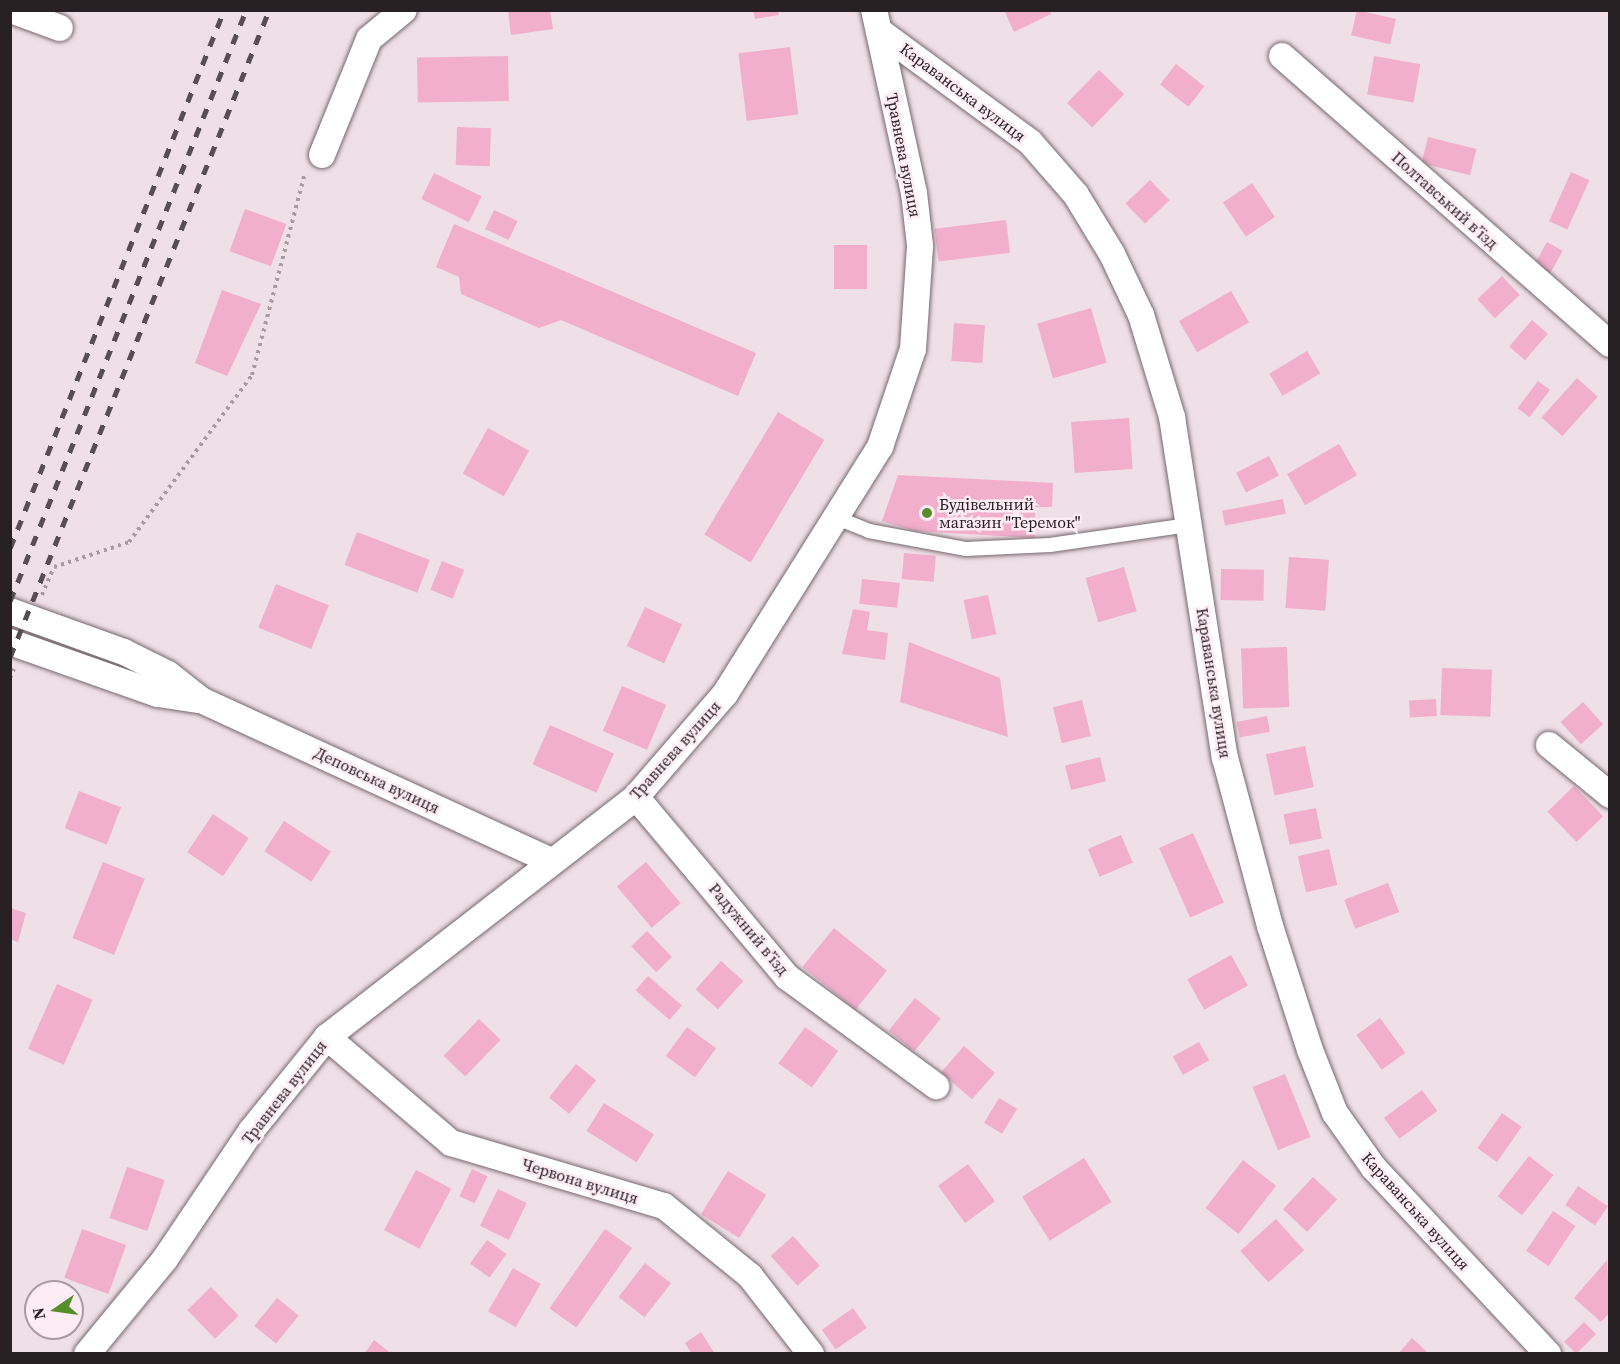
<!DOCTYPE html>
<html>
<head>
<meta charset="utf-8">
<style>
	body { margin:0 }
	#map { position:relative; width:1620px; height:1364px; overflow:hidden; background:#efdfe6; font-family:"Source Serif 4",serif }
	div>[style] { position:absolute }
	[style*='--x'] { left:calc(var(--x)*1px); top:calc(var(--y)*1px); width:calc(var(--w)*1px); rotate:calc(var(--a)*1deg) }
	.building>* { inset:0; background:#f1afcc; transform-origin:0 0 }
	.path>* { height:4px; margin-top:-2px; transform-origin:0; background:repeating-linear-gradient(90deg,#a79aa0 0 3px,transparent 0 7.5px) }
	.roads { filter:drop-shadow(0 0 2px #76696e) drop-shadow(0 0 2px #76696e) }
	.lane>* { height:14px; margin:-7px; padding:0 7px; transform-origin:7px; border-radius:7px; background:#fff }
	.street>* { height:26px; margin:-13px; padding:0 13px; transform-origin:13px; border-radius:13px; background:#fff }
	.rail>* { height:4.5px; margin-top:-2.25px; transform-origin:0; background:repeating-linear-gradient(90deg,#564e52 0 10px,transparent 0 20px) }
	.dots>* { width:16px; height:16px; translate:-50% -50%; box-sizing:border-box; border:3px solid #fdecf3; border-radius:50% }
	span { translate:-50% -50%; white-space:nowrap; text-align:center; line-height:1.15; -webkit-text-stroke:5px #fdecf3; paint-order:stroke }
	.street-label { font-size:16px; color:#272124 }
	.poi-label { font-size:16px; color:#272124 }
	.left { translate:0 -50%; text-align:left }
	.frame { position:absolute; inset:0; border:12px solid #272124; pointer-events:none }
	.north { position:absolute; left:24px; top:1280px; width:60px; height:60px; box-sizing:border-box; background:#fdecf3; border:2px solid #a79ba0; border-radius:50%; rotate:257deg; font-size:16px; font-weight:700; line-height:24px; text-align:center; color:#272124 }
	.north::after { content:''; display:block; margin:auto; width:21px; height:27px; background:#558e2b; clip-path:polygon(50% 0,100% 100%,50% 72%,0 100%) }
</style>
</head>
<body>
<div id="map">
	<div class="building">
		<i style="clip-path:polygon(508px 10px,550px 10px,553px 29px,511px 35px)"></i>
		<i style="clip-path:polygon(753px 10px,778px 10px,779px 15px,755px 19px)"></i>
		<i style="clip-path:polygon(1004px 10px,1050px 10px,1051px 14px,1014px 32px)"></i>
		<i style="left:1357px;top:10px;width:40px;height:26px;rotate:13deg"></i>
		<i style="left:790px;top:47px;width:68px;height:52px;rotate:83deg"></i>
		<i style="left:508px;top:56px;width:45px;height:91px;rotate:89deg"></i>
		<i style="left:1374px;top:56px;width:47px;height:39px;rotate:10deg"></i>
		<i style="left:1176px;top:64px;width:36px;height:26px;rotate:38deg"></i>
		<i style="left:1099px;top:70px;width:35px;height:46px;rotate:44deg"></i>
		<i style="left:457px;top:127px;width:34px;height:38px;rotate:2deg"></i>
		<i style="left:1428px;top:137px;width:50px;height:27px;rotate:14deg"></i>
		<i style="left:1571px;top:172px;width:20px;height:54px;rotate:24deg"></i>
		<i style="left:434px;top:173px;width:53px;height:29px;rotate:26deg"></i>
		<i style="left:1150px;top:180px;width:28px;height:34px;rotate:46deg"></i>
		<i style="left:1252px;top:183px;width:41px;height:35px;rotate:56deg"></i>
		<i style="left:245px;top:209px;width:44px;height:45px;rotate:20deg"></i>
		<i style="left:494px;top:210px;width:26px;height:21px;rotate:25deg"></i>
		<i style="left:1006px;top:220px;width:33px;height:72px;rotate:83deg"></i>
		<i style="clip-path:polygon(454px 224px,756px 353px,738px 396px,561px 320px,539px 328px,461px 294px,459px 277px,436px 267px)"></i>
		<i style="left:1547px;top:242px;width:18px;height:31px;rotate:29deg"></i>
		<i style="left:834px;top:245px;width:33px;height:44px"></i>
		<i style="left:1502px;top:276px;width:26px;height:34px;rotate:47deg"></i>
		<i style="clip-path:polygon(222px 290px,261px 304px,227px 376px,195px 363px)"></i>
		<i style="left:1231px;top:291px;width:36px;height:60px;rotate:60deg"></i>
		<i style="left:1091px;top:308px;width:57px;height:56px;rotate:74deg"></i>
		<i style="left:1532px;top:320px;width:21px;height:35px;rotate:41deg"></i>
		<i style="left:954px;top:323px;width:31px;height:38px;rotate:4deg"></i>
		<i style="left:1307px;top:351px;width:26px;height:44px;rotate:59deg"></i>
		<i style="left:1577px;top:378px;width:28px;height:53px;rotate:42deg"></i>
		<i style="left:1538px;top:381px;width:15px;height:34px;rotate:37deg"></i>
		<i style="left:778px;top:412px;width:54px;height:143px;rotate:31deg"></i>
		<i style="left:1129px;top:418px;width:51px;height:58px;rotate:86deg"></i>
		<i style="left:488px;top:428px;width:47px;height:52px;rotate:29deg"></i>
		<i style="left:1339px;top:444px;width:36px;height:60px;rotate:60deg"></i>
		<i style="left:1269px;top:456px;width:22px;height:37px;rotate:63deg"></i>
		<i style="clip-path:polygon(898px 475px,1053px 483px,1052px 507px,1035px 507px,1035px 538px,915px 531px,882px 521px)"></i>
		<i style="left:1283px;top:499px;width:15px;height:62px;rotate:79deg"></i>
		<i style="left:357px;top:532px;width:78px;height:35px;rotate:21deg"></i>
		<i style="left:904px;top:553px;width:32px;height:26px;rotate:5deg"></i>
		<i style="left:1289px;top:557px;width:40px;height:51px;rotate:4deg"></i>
		<i style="left:442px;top:561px;width:24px;height:31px;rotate:22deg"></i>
		<i style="left:1124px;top:567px;width:46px;height:40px;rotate:74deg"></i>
		<i style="left:1221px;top:569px;width:43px;height:31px;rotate:1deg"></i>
		<i style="left:862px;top:579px;width:38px;height:25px;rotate:6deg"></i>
		<i style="left:276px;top:584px;width:57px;height:47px;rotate:22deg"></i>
		<i style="left:988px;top:595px;width:40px;height:25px;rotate:78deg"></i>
		<i style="left:645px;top:607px;width:41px;height:43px;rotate:25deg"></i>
		<i style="clip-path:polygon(853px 609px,870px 612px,867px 630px,888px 633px,885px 660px,842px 654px)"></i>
		<i style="clip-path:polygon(909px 642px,1000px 678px,1008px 737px,900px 702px)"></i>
		<i style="left:1287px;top:647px;width:60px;height:46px;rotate:88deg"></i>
		<i style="left:1442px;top:668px;width:50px;height:47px;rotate:2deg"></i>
		<i style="left:622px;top:686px;width:48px;height:49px;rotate:23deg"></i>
		<i style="left:1436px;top:699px;width:17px;height:27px;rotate:87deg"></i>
		<i style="left:1082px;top:700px;width:37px;height:30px;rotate:76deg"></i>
		<i style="left:1583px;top:702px;width:30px;height:30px;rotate:48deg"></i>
		<i style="left:1267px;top:716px;width:16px;height:31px;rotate:79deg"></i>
		<i style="left:550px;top:725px;width:70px;height:43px;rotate:24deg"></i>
		<i style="left:1305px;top:746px;width:42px;height:40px;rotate:78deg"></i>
		<i style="left:1100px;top:757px;width:25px;height:36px;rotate:76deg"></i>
		<i style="left:1574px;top:786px;width:42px;height:37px;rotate:46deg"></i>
		<i style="left:79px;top:791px;width:45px;height:40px;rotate:21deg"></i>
		<i style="left:1316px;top:808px;width:31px;height:33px;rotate:79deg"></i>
		<i style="left:213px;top:814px;width:43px;height:46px;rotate:34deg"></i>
		<i style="left:284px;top:821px;width:56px;height:36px;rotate:33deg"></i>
		<i style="left:1193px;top:833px;width:76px;height:37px;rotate:66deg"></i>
		<i style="left:1121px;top:835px;width:30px;height:36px;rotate:67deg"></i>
		<i style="left:1329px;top:849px;width:37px;height:32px;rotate:77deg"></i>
		<i style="left:103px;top:862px;width:45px;height:82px;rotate:22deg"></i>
		<i style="left:646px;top:862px;width:54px;height:38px;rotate:50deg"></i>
		<i style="left:1388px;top:883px;width:31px;height:47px;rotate:69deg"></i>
		<i style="clip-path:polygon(10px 908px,26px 913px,18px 942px,10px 939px)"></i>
		<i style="left:834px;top:928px;width:68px;height:50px;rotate:39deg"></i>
		<i style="left:647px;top:931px;width:36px;height:22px;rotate:46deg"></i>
		<i style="left:1231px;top:955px;width:35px;height:50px;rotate:61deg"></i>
		<i style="left:721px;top:961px;width:30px;height:38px;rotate:42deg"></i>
		<i style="left:648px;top:976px;width:45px;height:19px;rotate:41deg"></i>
		<i style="left:57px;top:984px;width:39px;height:71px;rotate:24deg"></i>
		<i style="left:915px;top:998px;width:33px;height:42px;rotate:39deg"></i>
		<i style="left:1380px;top:1018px;width:43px;height:29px;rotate:54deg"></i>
		<i style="left:479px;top:1019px;width:30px;height:51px;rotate:44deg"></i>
		<i style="left:687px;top:1027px;width:36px;height:36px;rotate:36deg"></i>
		<i style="left:805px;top:1027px;width:41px;height:45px;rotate:36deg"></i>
		<i style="left:1199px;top:1042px;width:21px;height:30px;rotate:61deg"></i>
		<i style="left:964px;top:1046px;width:41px;height:35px;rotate:41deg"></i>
		<i style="left:576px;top:1064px;width:26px;height:43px;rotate:39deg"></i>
		<i style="left:1285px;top:1074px;width:68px;height:35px;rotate:68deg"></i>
		<i style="left:1422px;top:1090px;width:26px;height:47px;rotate:54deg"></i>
		<i style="left:999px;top:1098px;width:21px;height:29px;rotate:31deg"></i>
		<i style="left:604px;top:1103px;width:59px;height:33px;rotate:32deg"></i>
		<i style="left:1502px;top:1113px;width:24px;height:43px;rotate:35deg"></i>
		<i style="left:1529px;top:1156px;width:31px;height:51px;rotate:38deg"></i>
		<i style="left:1084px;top:1158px;width:52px;height:73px;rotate:58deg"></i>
		<i style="left:1243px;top:1160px;width:42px;height:61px;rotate:38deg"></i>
		<i style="left:968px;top:1164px;width:46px;height:37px;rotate:54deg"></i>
		<i style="left:127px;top:1167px;width:40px;height:54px;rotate:19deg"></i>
		<i style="left:472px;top:1169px;width:17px;height:30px;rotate:25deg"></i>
		<i style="left:416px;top:1170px;width:40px;height:68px;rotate:28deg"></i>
		<i style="left:728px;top:1171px;width:45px;height:51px;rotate:32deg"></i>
		<i style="left:1313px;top:1177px;width:33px;height:44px;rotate:43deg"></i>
		<i style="left:1578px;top:1186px;width:36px;height:23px;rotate:34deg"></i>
		<i style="left:498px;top:1189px;width:32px;height:41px;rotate:26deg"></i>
		<i style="left:1553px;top:1211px;width:27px;height:48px;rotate:34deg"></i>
		<i style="left:1276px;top:1219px;width:42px;height:48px;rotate:48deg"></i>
		<i style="left:82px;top:1229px;width:47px;height:52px;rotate:20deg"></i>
		<i style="left:605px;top:1229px;width:33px;height:97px;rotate:35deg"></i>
		<i style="left:793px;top:1236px;width:40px;height:30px;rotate:48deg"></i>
		<i style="left:487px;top:1240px;width:24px;height:29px;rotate:36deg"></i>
		<i style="clip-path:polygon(1607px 1260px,1610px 1312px,1601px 1322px,1574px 1298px)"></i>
		<i style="left:645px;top:1263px;width:33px;height:43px;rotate:38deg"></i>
		<i style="left:513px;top:1268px;width:32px;height:50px;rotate:30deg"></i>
		<i style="left:211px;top:1287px;width:40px;height:33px;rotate:46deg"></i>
		<i style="left:277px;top:1298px;width:28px;height:36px;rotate:39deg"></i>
		<i style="left:853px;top:1308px;width:24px;height:38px;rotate:55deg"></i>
		<i style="left:1584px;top:1322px;width:17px;height:28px;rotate:45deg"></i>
		<i style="clip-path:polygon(701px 1332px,715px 1354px,692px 1354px,685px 1343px)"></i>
		<i style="clip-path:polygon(1412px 1338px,1429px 1354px,1398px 1354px)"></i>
		<i style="clip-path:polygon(374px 1340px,392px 1354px,364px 1354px)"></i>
	</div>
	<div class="path">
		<i style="--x:42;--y:595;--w:30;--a:-67"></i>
		<i style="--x:54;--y:567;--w:79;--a:-18.4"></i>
		<i style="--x:129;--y:542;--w:207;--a:-53.6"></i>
		<i style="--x:252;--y:375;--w:209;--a:-75.3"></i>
		<i style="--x:10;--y:678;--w:10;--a:-66"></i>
	</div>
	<div class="roads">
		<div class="lane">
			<i style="--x:837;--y:518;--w:35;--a:22"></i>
			<i style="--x:869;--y:531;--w:99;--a:10.5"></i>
			<i style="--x:966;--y:549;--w:84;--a:-2.7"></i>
			<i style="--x:1050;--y:545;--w:140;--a:-8.2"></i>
		</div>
		<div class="street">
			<i style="--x:11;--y:10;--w:52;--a:20.2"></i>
			<i style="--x:879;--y:31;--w:187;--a:36.3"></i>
			<i style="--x:1030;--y:142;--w:70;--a:49"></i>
			<i style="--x:1076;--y:195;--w:69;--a:58.6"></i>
			<i style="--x:1112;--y:254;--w:68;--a:64.6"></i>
			<i style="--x:1141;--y:315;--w:107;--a:73.1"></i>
			<i style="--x:1172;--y:417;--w:345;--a:81.2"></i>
			<i style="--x:1225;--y:758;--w:174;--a:75"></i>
			<i style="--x:1270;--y:926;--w:130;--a:72.1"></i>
			<i style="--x:1310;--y:1050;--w:68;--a:68.4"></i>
			<i style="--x:1335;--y:1113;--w:67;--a:54.7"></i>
			<i style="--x:1374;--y:1168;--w:255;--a:46.9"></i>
			<i style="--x:1282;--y:56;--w:436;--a:41.3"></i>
			<i style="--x:322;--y:155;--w:125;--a:-67.9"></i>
			<i style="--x:369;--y:39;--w:45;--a:-39.6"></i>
			<i style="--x:10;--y:611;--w:121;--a:19.8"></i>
			<i style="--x:124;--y:652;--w:49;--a:26.6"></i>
			<i style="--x:168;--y:674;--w:42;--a:38.2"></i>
			<i style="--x:201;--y:700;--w:385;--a:24.7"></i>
			<i style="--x:10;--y:642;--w:157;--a:19.4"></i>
			<i style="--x:158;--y:694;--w:40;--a:8.5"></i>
			<i style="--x:1549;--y:745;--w:79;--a:39.3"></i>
			<i style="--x:636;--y:797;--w:235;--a:50"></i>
			<i style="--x:787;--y:977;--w:185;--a:36.2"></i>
			<i style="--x:327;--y:1037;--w:163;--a:40.5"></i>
			<i style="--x:451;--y:1143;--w:222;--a:16.5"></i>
			<i style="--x:664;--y:1206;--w:111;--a:39.1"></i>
			<i style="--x:750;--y:1276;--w:99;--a:52"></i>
			<i style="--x:87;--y:1354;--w:123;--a:-50.6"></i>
			<i style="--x:165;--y:1259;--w:154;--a:-56.1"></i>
			<i style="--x:251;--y:1131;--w:121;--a:-51"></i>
			<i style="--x:327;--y:1037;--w:391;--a:-37.8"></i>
			<i style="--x:636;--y:797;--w:136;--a:-49.2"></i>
			<i style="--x:725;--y:694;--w:292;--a:-57.9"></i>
			<i style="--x:880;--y:447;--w:103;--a:-71.4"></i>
			<i style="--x:913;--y:349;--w:104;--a:-86.1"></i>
			<i style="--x:920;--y:245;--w:52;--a:-96.6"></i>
			<i style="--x:914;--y:193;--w:187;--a:-102.3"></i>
		</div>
	</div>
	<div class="rail">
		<i style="--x:10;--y:548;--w:579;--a:-68.31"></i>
		<i style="--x:10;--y:601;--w:636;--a:-68.23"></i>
		<i style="--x:10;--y:657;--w:697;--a:-68.18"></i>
	</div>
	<div class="dots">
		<i style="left:927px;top:513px;background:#558e2b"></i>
	</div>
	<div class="street-label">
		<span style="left:963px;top:92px;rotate:37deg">Караванська вулиця</span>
		<span style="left:904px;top:155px;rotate:79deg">Травнева вулиця</span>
		<span style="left:1445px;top:200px;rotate:42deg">Полтавський в’їзд</span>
		<span style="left:1214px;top:683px;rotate:81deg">Караванська вулиця</span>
		<span style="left:675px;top:750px;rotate:-48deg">Травнева вулиця</span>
		<span style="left:377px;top:780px;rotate:25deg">Деповська вулиця</span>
		<span style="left:749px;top:929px;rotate:50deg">Радужний в’їзд</span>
		<span style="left:284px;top:1092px;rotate:-52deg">Травнева вулиця</span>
		<span style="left:580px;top:1181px;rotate:17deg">Червона вулиця</span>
		<span style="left:1416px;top:1211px;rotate:48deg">Караванська вулиця</span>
	</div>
	<div class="poi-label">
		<span class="left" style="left:939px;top:513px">Будівельний<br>магазин "Теремок"</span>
	</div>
	<div class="frame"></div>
	<div class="north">N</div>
</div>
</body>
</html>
